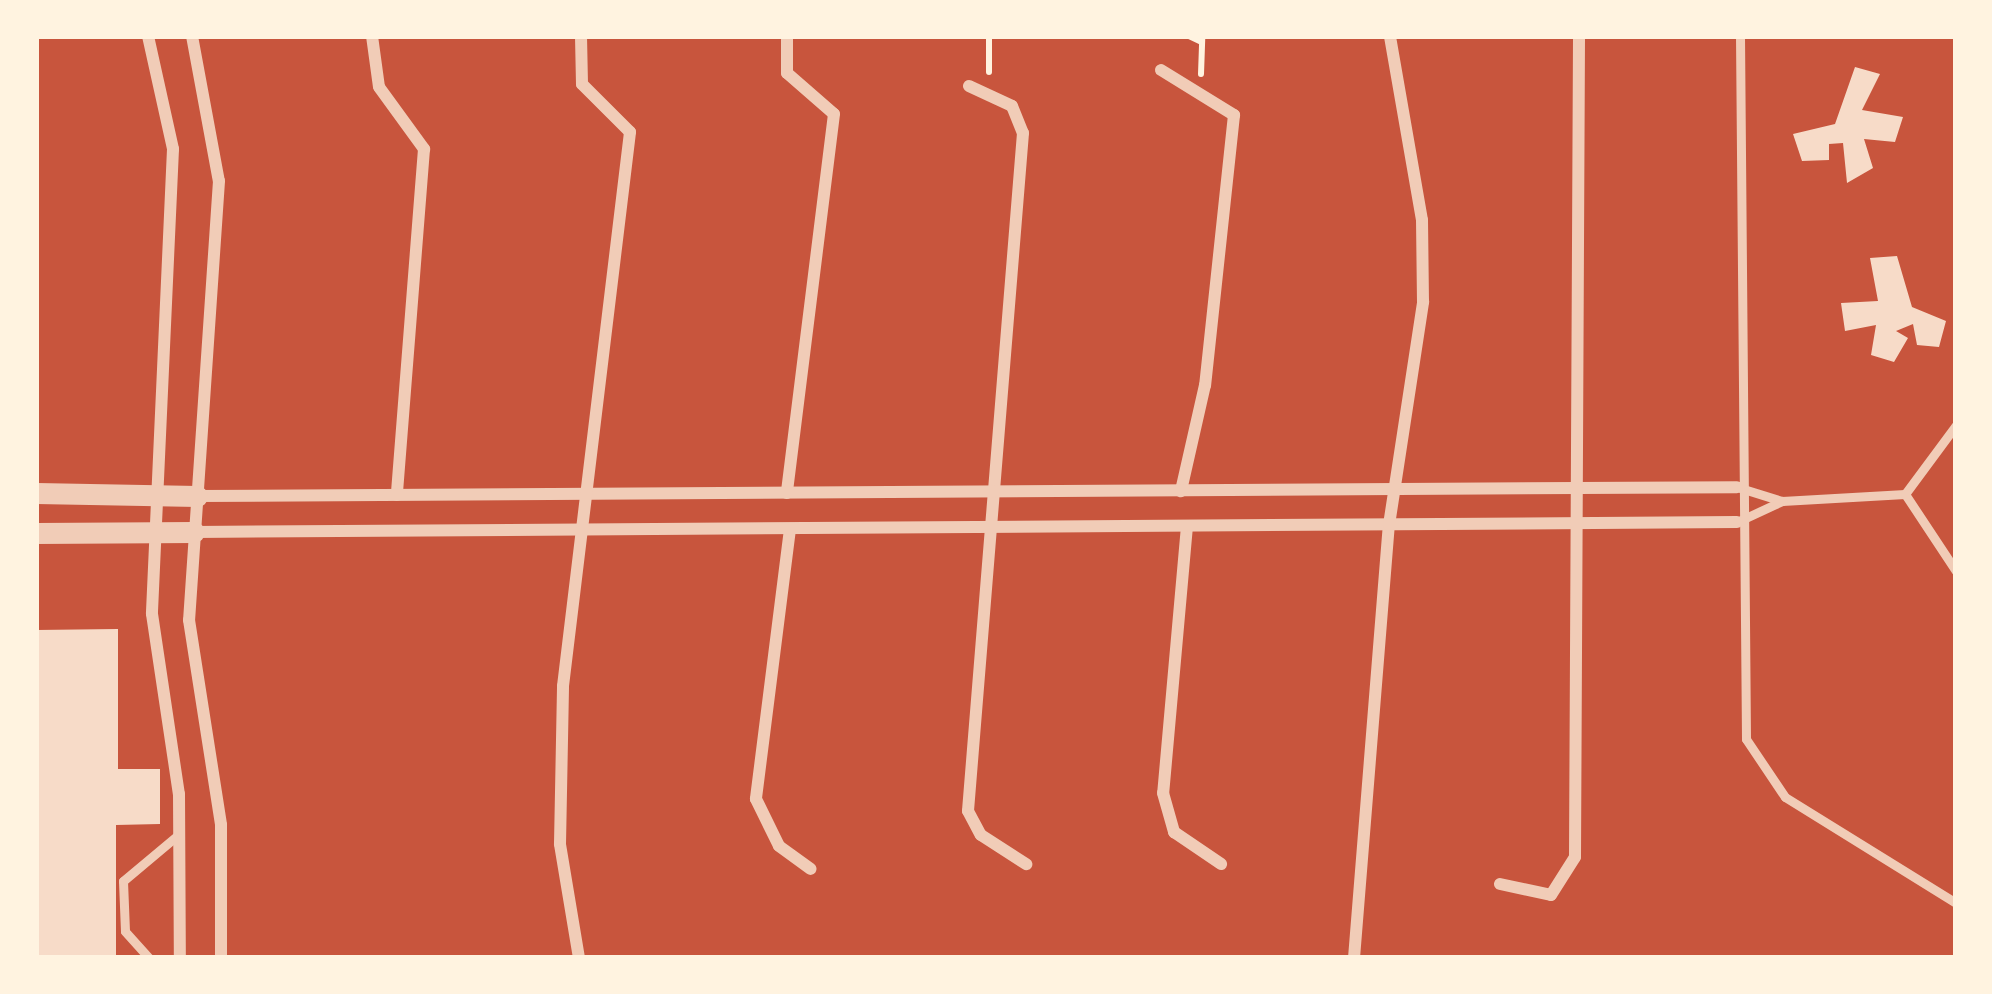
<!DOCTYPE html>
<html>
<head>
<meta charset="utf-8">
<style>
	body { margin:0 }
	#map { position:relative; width:1992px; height:994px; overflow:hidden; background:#c8553d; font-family:Commissioner,sans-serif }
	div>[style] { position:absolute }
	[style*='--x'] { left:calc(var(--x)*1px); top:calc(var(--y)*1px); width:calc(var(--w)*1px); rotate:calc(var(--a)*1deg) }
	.building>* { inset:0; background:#f7dbc8 }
	.path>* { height:6px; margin:-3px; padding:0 3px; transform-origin:3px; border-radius:3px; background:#fff3e0 }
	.service>* { height:9px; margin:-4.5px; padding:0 4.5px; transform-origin:4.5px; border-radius:4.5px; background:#f1ccb7 }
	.minor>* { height:12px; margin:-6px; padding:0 6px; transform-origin:6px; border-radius:6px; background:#f1ccb7 }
	.tertiary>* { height:21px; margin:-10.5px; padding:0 10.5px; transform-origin:10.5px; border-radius:10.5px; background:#f1ccb7 }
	span { translate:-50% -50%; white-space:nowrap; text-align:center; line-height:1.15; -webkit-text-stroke:12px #fff3e0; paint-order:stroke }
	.frame { position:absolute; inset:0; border:39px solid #fff3e0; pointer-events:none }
</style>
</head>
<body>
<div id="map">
	<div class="building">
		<i style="clip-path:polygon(1855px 67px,1880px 74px,1862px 110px,1903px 117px,1895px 142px,1864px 139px,1873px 168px,1847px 183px,1843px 143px,1829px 144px,1829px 160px,1802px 161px,1793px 134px,1835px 124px)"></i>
		<i style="clip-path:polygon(1897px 256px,1912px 307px,1946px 321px,1939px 347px,1917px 345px,1913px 324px,1896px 331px,1908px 338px,1894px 362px,1871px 355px,1876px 325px,1845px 331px,1841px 303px,1878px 301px,1870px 258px)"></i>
		<i style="clip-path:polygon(118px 629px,118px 769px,160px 769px,160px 824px,116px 825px,116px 958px,36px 958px,36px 630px)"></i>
	</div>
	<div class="path">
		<i style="--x:1189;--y:36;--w:14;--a:25"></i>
		<i style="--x:989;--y:72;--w:36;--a:-90"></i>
		<i style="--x:1201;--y:74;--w:38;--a:-88"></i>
	</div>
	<div class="service">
		<i style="--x:1740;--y:36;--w:703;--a:89.51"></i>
		<i style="--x:1746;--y:739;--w:70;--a:56.1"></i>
		<i style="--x:1785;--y:797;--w:201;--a:31.8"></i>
		<i style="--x:1737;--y:487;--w:47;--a:17.3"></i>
		<i style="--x:1782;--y:501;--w:123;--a:-3.3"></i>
		<i style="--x:1905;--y:494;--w:86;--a:-53.5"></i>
		<i style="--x:1905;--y:494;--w:92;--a:56.5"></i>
		<i style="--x:1737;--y:522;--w:50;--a:-25"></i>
		<i style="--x:149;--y:958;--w:36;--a:-132"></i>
		<i style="--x:125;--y:931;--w:50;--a:-92.3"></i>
		<i style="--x:123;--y:881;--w:73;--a:-40"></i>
	</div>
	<div class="minor">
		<i style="--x:148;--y:36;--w:116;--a:77.5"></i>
		<i style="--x:173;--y:149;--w:465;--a:92.6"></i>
		<i style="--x:152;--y:614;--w:182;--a:81.5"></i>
		<i style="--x:179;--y:794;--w:164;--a:89.7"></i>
		<i style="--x:192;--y:36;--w:147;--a:79.5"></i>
		<i style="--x:219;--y:181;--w:440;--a:93.9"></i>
		<i style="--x:189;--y:620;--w:207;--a:81.1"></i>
		<i style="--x:221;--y:825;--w:133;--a:90"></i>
		<i style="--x:372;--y:36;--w:51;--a:82.2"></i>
		<i style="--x:379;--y:87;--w:77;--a:54"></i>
		<i style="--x:424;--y:149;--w:347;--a:94.5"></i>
		<i style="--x:787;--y:36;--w:37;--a:90"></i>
		<i style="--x:787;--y:73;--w:62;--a:41.1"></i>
		<i style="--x:834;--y:114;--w:382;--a:97.1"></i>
		<i style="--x:1161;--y:70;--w:86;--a:31.7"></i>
		<i style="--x:1234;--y:115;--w:272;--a:96.1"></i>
		<i style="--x:1205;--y:385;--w:109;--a:102.8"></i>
		<i style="--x:969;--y:86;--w:47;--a:24.9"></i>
		<i style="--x:1012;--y:106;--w:29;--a:68"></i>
		<i style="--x:1023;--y:133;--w:680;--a:94.64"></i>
		<i style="--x:968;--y:811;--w:27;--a:62"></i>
		<i style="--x:981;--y:835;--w:54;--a:32.8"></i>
		<i style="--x:197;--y:496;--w:1540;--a:-0.33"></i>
		<i style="--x:1187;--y:526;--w:268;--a:95.1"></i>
		<i style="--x:1163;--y:793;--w:41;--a:74.2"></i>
		<i style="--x:1174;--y:832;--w:57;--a:34.2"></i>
		<i style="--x:790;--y:529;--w:272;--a:97.2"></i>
		<i style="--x:756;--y:799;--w:52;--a:63.9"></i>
		<i style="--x:779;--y:846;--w:39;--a:36"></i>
		<i style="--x:194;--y:532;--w:1543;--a:-0.37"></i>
		<i style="--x:1500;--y:884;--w:52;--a:12.2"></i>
		<i style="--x:1551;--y:895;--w:45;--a:-57.7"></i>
		<i style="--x:1575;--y:857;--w:821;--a:-89.72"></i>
		<i style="--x:579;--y:958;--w:116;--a:-99.5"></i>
		<i style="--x:560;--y:844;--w:158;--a:-88.9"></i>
		<i style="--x:563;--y:686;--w:558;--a:-83.1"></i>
		<i style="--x:630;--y:132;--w:68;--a:-135"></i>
		<i style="--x:582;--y:84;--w:48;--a:-91.2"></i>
		<i style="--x:1354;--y:958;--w:434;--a:-85.4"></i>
		<i style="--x:1389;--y:525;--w:226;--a:-81.3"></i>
		<i style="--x:1423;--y:302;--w:82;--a:-90.7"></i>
		<i style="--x:1422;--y:220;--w:187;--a:-99.9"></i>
	</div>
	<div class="tertiary">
		<i style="--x:36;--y:493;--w:161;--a:1.1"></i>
		<i style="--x:36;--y:533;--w:158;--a:-0.4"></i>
	</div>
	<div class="frame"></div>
</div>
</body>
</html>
